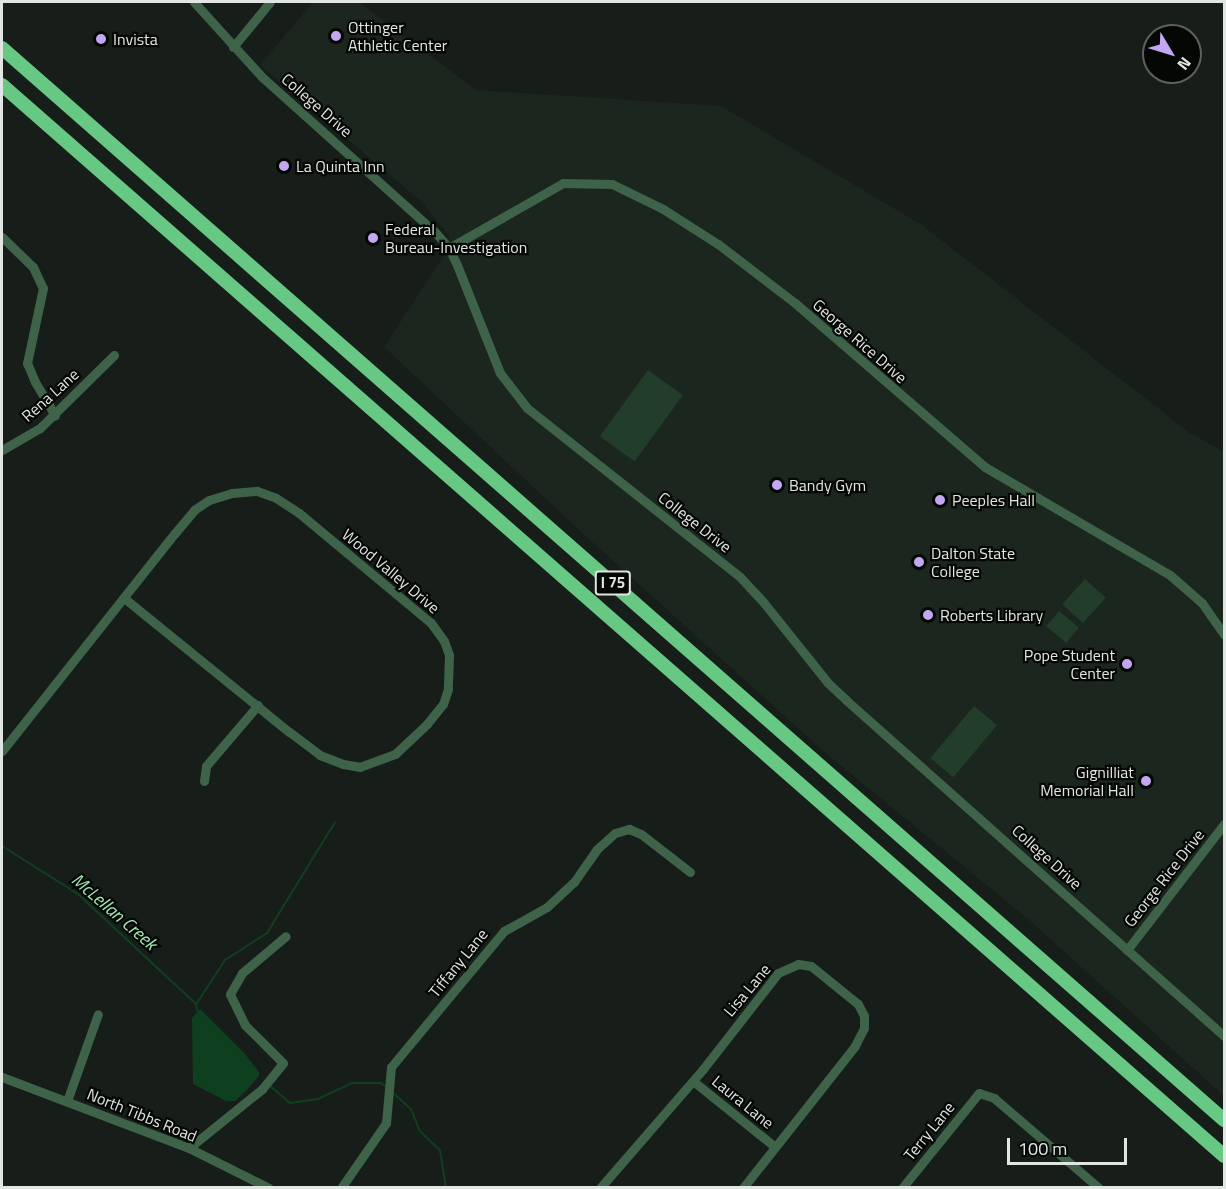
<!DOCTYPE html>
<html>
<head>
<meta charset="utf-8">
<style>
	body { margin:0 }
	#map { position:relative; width:1226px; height:1189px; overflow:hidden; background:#171d19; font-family:"Titillium Web",sans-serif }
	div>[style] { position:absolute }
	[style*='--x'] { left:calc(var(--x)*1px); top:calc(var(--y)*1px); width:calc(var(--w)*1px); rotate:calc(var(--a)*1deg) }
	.built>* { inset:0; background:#1b261e }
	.green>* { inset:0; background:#223d29; transform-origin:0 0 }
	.water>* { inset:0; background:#0e4020 }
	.stream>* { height:2px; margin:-1px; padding:0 1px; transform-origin:1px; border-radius:1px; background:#0e4020 }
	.minor>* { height:9px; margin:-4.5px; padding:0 4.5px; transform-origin:4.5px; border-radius:4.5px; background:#3e6348 }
	.highway>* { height:14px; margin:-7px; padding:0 7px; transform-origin:7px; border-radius:7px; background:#67c884 }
	.dots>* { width:16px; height:16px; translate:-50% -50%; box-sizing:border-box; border:3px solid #050705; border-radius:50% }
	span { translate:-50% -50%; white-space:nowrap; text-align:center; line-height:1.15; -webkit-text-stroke:4.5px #050705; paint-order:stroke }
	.shield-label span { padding:2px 4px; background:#050705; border:2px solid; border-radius:4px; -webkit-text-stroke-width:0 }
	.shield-label { font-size:15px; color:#e2e6e3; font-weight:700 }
	.poi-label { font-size:16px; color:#e2e6e3 }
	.left { translate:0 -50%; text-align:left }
	.right { translate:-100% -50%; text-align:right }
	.street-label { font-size:16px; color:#e2e6e3 }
	.water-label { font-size:18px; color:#a1ebb3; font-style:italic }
	.frame { position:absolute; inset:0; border:3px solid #e2e6e3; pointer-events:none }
	.north { position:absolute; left:1142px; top:24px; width:60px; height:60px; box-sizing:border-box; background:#050705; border:2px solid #5d605e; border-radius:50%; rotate:128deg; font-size:16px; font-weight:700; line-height:24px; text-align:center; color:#e2e6e3 }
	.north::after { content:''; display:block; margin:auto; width:21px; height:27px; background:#c4a7f1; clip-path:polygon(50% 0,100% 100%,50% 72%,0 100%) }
	.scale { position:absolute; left:1007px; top:1138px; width:120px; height:27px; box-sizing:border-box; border:3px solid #e2e6e3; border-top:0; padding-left:8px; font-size:18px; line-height:21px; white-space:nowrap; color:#e2e6e3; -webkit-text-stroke:4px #050705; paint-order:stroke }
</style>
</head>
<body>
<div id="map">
	<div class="built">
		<i style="clip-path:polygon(313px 2px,359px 2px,476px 90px,721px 106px,922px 225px,1190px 433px,1224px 452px,1224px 1096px,1029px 920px,822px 750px,580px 531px,384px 347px,449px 248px,449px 236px,422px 202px,260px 65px)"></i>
	</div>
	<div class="green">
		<i style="left:648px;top:370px;width:43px;height:82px;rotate:36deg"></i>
		<i style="left:1085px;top:579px;width:28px;height:34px;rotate:42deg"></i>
		<i style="left:1059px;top:611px;width:26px;height:20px;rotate:40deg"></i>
		<i style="left:974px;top:706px;width:30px;height:68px;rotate:40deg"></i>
	</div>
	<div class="water">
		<i style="clip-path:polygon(200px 1009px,245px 1054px,259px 1072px,259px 1076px,246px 1091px,235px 1101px,226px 1101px,193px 1084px,192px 1018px)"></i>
	</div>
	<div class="stream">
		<i style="--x:2;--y:846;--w:90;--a:32.3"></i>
		<i style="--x:78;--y:894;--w:161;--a:43"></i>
		<i style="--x:196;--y:1004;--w:7;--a:82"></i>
		<i style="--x:197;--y:1003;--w:51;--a:-56.9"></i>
		<i style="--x:225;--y:960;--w:50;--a:-32.7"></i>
		<i style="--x:267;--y:933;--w:130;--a:-58.5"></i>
		<i style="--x:268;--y:1084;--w:29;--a:41"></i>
		<i style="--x:290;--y:1103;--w:28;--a:-8"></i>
		<i style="--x:318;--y:1099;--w:38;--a:-25"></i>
		<i style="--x:352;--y:1083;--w:29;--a:0"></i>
		<i style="--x:381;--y:1083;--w:5;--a:37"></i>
		<i style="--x:392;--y:1092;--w:25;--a:42"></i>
		<i style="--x:411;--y:1109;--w:24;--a:68"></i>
		<i style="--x:420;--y:1131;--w:28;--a:44"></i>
		<i style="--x:440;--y:1150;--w:38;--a:81"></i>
	</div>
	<div class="minor">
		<i style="--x:194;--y:2;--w:101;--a:47.8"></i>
		<i style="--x:262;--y:77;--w:232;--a:41.9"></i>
		<i style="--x:435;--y:232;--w:21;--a:49"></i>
		<i style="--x:449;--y:248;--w:19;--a:65"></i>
		<i style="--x:457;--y:265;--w:116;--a:68.3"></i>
		<i style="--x:500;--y:373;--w:44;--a:52.4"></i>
		<i style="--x:527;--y:408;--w:272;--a:38.4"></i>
		<i style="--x:740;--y:577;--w:35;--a:47"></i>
		<i style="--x:764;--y:603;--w:102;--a:51.3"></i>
		<i style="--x:828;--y:683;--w:25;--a:43"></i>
		<i style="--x:846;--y:700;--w:506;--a:41.63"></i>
		<i style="--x:233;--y:47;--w:58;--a:-50.6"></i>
		<i style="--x:2;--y:237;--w:43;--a:44.1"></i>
		<i style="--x:33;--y:267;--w:23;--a:65"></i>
		<i style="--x:43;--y:288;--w:77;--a:102"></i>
		<i style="--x:27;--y:363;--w:21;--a:67"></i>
		<i style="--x:35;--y:382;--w:39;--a:59"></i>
		<i style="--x:449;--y:248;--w:131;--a:-29.7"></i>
		<i style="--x:563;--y:183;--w:49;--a:1.2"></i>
		<i style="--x:612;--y:184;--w:57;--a:26.1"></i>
		<i style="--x:663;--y:209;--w:65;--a:32.5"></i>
		<i style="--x:718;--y:244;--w:97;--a:37.5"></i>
		<i style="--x:795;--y:303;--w:251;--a:40.8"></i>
		<i style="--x:985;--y:467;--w:214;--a:30.3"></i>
		<i style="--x:1170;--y:575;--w:43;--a:41.2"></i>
		<i style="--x:1202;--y:603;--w:39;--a:55"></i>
		<i style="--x:2;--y:450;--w:44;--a:-30.1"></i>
		<i style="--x:40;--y:428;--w:104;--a:-44.6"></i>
		<i style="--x:2;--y:751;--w:278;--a:-51.6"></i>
		<i style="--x:175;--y:533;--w:30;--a:-50"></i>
		<i style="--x:194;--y:510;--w:18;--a:-34"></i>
		<i style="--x:209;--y:500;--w:24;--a:-17"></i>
		<i style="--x:232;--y:493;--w:25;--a:-5"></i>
		<i style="--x:257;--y:491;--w:20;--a:20"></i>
		<i style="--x:276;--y:498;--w:27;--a:33"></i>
		<i style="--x:299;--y:513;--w:172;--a:39.8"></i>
		<i style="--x:431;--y:623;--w:22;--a:54"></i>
		<i style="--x:444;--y:641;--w:15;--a:70"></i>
		<i style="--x:449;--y:655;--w:34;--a:92"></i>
		<i style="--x:448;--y:689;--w:16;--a:108"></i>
		<i style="--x:443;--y:704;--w:26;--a:129"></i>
		<i style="--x:427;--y:724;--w:44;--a:136.8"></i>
		<i style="--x:395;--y:754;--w:37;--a:160"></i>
		<i style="--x:360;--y:767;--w:17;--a:-170"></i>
		<i style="--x:343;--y:764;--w:25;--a:-159"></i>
		<i style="--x:320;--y:755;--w:39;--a:-143"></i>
		<i style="--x:289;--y:732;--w:213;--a:-140.9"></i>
		<i style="--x:204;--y:781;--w:15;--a:-82"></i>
		<i style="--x:206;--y:766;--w:80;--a:-49.6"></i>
		<i style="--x:1127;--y:950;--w:159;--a:-52.4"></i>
		<i style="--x:2;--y:1077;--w:200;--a:20.8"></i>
		<i style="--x:189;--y:1148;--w:89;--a:26.6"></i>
		<i style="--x:693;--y:1081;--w:105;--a:38.8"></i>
		<i style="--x:67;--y:1101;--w:92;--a:-70.4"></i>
		<i style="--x:189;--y:1148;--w:94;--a:-38.9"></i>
		<i style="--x:262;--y:1089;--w:33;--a:-51"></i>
		<i style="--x:283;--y:1063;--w:54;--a:-135"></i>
		<i style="--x:245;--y:1025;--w:34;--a:-116"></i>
		<i style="--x:230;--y:994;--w:24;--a:-60"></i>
		<i style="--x:242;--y:973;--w:57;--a:-40.1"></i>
		<i style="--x:341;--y:1188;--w:79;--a:-55.3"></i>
		<i style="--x:386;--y:1123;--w:56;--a:-84.9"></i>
		<i style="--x:391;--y:1067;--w:177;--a:-50.3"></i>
		<i style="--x:504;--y:931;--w:49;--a:-29.2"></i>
		<i style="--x:547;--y:907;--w:37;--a:-43"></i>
		<i style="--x:574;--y:882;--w:39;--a:-55"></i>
		<i style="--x:596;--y:850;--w:25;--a:-42"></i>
		<i style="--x:615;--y:833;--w:15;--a:-16"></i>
		<i style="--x:629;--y:829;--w:13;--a:23"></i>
		<i style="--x:641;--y:834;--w:62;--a:37.8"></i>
		<i style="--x:600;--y:1188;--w:157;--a:-49.1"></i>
		<i style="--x:703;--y:1069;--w:122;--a:-52"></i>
		<i style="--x:778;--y:973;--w:22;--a:-24"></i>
		<i style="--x:798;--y:964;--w:13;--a:9"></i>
		<i style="--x:811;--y:966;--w:60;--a:39"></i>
		<i style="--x:858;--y:1004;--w:13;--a:63"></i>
		<i style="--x:864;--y:1016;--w:12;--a:90"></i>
		<i style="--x:864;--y:1028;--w:20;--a:117"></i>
		<i style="--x:855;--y:1046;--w:181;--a:128.3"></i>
		<i style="--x:902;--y:1188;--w:122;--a:-51"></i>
		<i style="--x:979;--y:1093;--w:16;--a:18"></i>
		<i style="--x:994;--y:1098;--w:138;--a:40.6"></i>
	</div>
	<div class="highway">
		<i style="--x:2;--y:48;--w:1626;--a:41.26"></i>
		<i style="--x:2;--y:85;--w:1625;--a:41.23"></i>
	</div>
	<div class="dots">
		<i style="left:336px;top:36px;background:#c4a7f1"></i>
		<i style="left:101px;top:39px;background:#c4a7f1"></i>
		<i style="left:284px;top:166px;background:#c4a7f1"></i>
		<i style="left:373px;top:238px;background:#c4a7f1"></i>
		<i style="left:777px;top:485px;background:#c4a7f1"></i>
		<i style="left:940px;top:500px;background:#c4a7f1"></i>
		<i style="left:919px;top:562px;background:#c4a7f1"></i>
		<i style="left:928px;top:615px;background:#c4a7f1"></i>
		<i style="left:1127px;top:664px;background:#c4a7f1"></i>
		<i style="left:1146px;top:781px;background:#c4a7f1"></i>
	</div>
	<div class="shield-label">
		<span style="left:613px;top:583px">I 75</span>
	</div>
	<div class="poi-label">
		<span class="left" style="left:348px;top:36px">Ottinger<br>Athletic Center</span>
		<span class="left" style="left:113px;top:39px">Invista</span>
		<span class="left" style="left:296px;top:166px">La Quinta Inn</span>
		<span class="left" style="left:385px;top:238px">Federal<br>Bureau-Investigation</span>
		<span class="left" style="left:789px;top:485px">Bandy Gym</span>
		<span class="left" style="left:952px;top:500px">Peeples Hall</span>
		<span class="left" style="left:931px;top:562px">Dalton State<br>College</span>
		<span class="left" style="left:940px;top:615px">Roberts Library</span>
		<span class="right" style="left:1115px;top:664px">Pope Student<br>Center</span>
		<span class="right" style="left:1134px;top:781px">Gignilliat<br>Memorial Hall</span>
	</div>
	<div class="street-label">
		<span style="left:317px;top:105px;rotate:41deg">College Drive</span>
		<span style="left:860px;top:341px;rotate:41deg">George Rice Drive</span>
		<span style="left:50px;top:395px;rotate:-42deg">Rena Lane</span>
		<span style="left:695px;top:522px;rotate:38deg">College Drive</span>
		<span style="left:391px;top:571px;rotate:40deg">Wood Valley Drive</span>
		<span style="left:1047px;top:857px;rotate:42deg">College Drive</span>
		<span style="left:1164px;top:878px;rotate:-52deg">George Rice Drive</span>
		<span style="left:458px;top:963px;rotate:-51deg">Tiffany Lane</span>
		<span style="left:747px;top:990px;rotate:-50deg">Lisa Lane</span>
		<span style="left:743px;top:1102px;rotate:39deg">Laura Lane</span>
		<span style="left:142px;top:1115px;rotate:22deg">North Tibbs Road</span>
		<span style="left:929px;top:1131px;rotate:-51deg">Terry Lane</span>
	</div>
	<div class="water-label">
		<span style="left:114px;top:912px;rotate:41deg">McLellan Creek</span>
	</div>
	<div class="frame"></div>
	<div class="north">N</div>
	<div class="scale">100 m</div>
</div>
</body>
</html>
